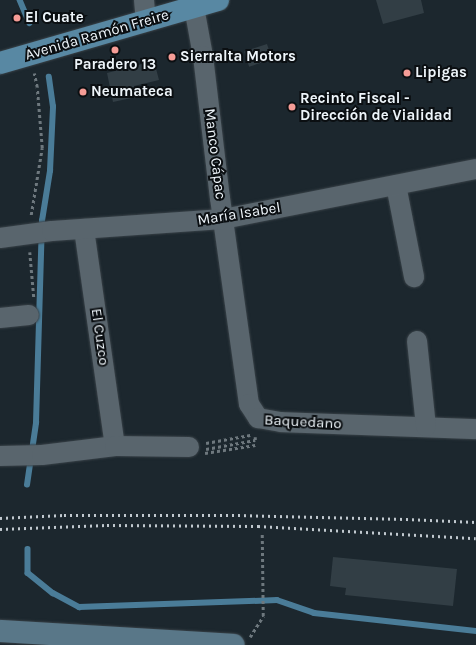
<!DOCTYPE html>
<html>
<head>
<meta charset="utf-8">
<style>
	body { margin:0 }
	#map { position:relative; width:476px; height:645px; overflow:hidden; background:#1c272e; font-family:Karla,sans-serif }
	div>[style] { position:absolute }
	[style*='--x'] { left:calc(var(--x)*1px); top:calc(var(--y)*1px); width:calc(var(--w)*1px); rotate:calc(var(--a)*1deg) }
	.stream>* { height:5.5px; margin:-2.75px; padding:0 2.75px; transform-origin:2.75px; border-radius:2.75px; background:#4a7c98 }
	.building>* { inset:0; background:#323e45; transform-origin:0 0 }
	.path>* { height:2.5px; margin-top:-1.25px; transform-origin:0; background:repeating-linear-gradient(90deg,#6e787e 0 3px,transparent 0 6px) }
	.roads { filter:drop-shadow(0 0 1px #394248) drop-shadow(0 0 1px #394248) }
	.minor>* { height:20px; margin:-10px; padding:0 10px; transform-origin:10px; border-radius:10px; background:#59656d }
	.secondary>* { height:22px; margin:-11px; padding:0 11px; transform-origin:11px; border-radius:11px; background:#597788 }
	.primary>* { height:22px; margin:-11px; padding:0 11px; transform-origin:11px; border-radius:11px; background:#5888a3 }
	.rail>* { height:3px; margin-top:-1.5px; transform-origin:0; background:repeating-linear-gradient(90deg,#c1c9cf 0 2px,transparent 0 6px) }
	.dots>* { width:11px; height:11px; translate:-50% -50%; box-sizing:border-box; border:2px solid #0b0f12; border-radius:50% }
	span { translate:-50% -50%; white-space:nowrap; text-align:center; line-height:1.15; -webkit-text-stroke:4px #0b0f12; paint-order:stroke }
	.poi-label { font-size:15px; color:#eef5fa; font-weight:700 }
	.left { translate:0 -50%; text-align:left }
	.street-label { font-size:15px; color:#eef5fa }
</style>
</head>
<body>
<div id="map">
	<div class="stream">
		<i style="--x:20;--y:0;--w:25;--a:67"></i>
		<i style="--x:27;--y:485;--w:63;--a:-81.7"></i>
		<i style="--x:36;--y:423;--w:202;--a:-88.3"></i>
		<i style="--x:42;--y:221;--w:51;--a:-80.9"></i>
		<i style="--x:50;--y:171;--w:64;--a:-87.3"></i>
		<i style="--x:53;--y:107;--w:30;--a:-98"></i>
		<i style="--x:28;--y:549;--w:24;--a:90"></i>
		<i style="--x:28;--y:573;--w:32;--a:39"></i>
		<i style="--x:53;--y:593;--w:30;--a:28"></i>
		<i style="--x:79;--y:607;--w:198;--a:-2"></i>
		<i style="--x:277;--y:600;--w:39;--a:19"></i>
		<i style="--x:314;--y:613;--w:163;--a:6.3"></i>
	</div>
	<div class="building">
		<i style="clip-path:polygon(376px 0,421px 0,424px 13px,383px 24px)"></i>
		<i style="left:267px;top:44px;width:16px;height:24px;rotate:72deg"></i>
		<i style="clip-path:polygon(154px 61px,159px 80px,134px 86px,136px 97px,113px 102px,107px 73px)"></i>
		<i style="clip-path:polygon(333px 557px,457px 569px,453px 606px,345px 595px,346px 588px,330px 586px)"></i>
	</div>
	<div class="path">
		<i style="--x:31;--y:215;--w:68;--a:-80.7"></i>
		<i style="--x:42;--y:148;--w:61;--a:-94.7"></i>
		<i style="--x:37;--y:87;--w:14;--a:-102"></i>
		<i style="--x:30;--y:252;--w:46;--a:85"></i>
		<i style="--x:206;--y:443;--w:45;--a:-10.3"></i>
		<i style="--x:206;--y:449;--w:50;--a:-10.4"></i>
		<i style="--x:255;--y:440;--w:3;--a:-90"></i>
		<i style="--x:205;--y:453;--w:51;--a:-9.1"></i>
		<i style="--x:250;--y:637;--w:25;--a:-58"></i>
		<i style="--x:263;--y:616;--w:83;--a:-90.7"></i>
	</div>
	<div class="roads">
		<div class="minor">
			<i style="--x:144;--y:0;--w:21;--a:85"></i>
			<i style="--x:194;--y:7;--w:50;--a:79.6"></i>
			<i style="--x:203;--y:56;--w:143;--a:83.2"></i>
			<i style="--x:220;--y:198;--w:208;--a:82"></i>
			<i style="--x:249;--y:404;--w:17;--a:57"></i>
			<i style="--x:258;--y:418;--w:23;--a:10"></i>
			<i style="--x:281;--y:422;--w:195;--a:2.1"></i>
			<i style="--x:396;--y:185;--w:94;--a:78.9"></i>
			<i style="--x:84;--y:229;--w:219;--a:81.9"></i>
			<i style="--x:0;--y:238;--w:52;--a:-7.7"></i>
			<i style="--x:52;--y:231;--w:171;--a:-4"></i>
			<i style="--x:223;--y:219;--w:258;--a:-11.2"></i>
			<i style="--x:0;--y:318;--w:29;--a:-6"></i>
			<i style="--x:417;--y:341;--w:86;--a:84"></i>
			<i style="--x:0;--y:456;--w:42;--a:-1.4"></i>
			<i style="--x:42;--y:455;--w:74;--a:-7"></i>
			<i style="--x:115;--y:446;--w:74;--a:0.8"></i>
		</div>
		<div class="secondary">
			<i style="--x:0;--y:631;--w:234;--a:3.4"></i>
		</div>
		<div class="primary">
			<i style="--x:0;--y:63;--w:227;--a:-16.1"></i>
		</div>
	</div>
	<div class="rail">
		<i style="--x:0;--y:518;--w:64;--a:-2.7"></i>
		<i style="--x:64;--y:515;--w:174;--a:0"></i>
		<i style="--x:238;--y:515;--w:168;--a:1.4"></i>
		<i style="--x:406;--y:519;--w:70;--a:2.5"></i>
		<i style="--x:0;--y:529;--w:107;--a:-2.1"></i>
		<i style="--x:107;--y:525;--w:151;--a:0.4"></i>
		<i style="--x:258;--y:526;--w:218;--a:3.2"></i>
	</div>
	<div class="dots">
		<i style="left:17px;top:18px;background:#f59c96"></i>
		<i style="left:115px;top:50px;background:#f59c96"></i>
		<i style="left:172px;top:57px;background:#f59c96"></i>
		<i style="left:407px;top:73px;background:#f59c96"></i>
		<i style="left:83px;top:92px;background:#f59c96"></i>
		<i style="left:292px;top:107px;background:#f59c96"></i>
	</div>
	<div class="poi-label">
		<span class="left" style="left:25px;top:18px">El Cuate</span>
		<span class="left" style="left:180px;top:57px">Sierralta Motors</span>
		<span style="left:115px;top:65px">Paradero 13</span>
		<span class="left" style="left:415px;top:73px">Lipigas</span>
		<span class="left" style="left:91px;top:92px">Neumateca</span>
		<span class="left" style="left:300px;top:107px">Recinto Fiscal -<br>Dirección de Vialidad</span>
	</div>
	<div class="street-label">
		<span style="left:97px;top:35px;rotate:-16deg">Avenida Ramón Freire</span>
		<span style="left:215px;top:154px;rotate:83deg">Manco Cápac</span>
		<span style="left:239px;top:214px;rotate:-9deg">María Isabel</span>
		<span style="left:100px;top:337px;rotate:82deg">El Cuzco</span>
		<span style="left:303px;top:422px;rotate:3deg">Baquedano</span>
	</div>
</div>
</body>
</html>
